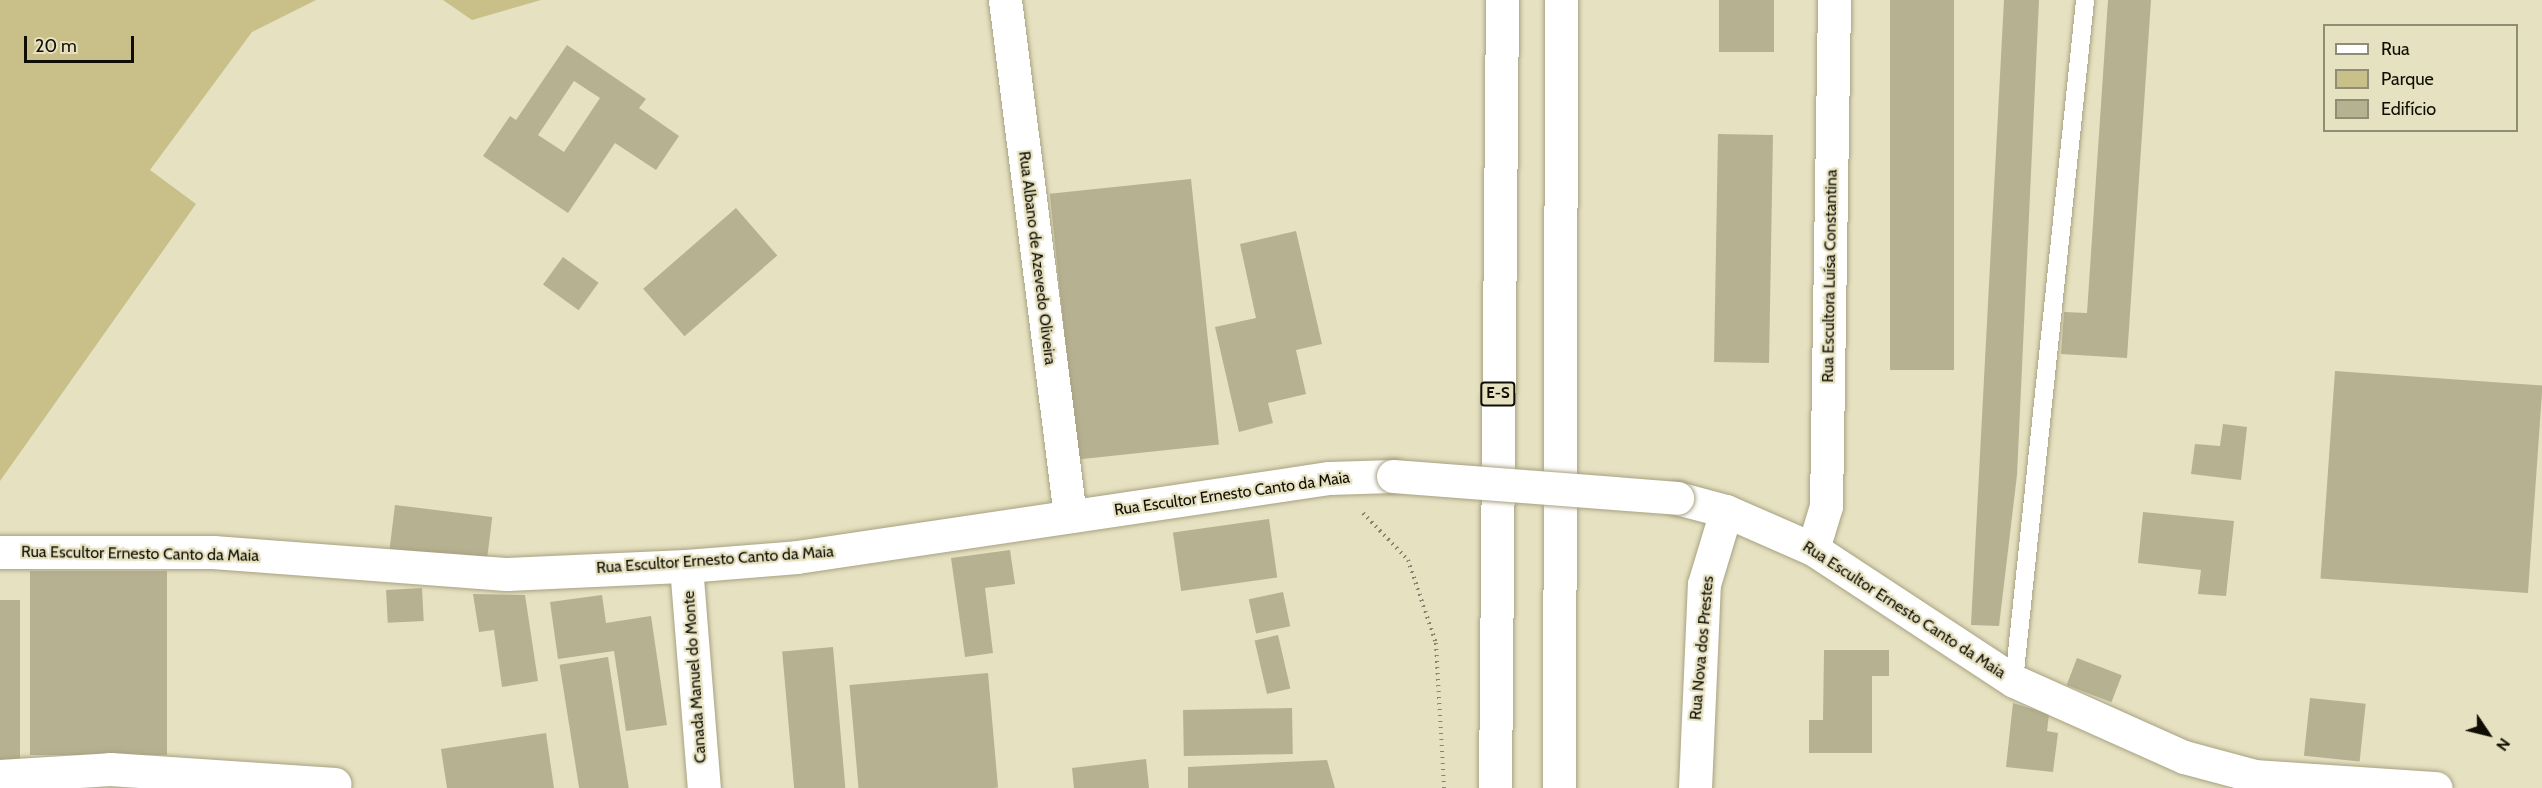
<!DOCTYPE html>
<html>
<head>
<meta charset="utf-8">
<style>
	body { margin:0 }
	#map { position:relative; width:2542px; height:788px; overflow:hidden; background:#e6e1c0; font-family:Cabin,sans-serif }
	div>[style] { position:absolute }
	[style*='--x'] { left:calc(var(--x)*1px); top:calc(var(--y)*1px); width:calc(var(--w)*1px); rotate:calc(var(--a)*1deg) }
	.green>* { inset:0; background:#c8bf89 }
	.building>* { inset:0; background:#b6b191; transform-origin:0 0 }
	.path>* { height:4px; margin-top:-2px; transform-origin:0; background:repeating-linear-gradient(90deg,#88846d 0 1.5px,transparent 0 6px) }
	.roads { filter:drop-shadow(0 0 2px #a7a282) drop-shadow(0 0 2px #a7a282) }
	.service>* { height:18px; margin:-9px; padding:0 9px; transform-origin:9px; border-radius:9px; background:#fff }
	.minor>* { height:33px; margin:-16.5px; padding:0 16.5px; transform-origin:16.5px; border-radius:16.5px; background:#fff }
	.trunk>* { height:33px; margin:-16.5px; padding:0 16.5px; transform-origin:16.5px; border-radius:16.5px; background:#fff }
	.bridges { filter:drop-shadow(0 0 2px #a7a282) drop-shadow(0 0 2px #a7a282) }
	.minor-bridge>* { height:33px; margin:-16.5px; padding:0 16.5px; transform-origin:16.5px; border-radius:16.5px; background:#fff }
	span { translate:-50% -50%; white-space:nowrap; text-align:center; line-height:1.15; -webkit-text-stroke:4.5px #e6e1c0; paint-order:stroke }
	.shield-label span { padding:2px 4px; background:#e6e1c0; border:2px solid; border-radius:4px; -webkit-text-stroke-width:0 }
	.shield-label { font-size:15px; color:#100e04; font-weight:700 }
	.street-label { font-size:16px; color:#100e04 }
	.legend { position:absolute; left:2323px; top:24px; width:195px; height:108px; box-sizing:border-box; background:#e6e1c0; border:2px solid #908d75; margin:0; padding:8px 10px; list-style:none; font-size:18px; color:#100e04 }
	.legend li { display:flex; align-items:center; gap:12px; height:30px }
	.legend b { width:30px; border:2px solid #908d75 }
	.north { position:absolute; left:2458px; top:704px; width:60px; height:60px; -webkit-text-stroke:4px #e6e1c0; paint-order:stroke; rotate:125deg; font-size:16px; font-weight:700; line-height:24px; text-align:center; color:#100e04 }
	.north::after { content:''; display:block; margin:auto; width:21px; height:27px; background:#100e04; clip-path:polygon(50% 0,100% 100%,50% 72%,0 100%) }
	.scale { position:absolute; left:24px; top:36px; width:110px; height:27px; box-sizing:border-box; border:3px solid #100e04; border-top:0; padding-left:8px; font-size:18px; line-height:21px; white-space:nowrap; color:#100e04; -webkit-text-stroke:4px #e6e1c0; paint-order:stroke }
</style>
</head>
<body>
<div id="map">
	<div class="green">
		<i style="clip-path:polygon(0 0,316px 0,252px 32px,150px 170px,196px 204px,0 481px)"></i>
		<i style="clip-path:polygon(443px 0,541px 0,472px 20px)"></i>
	</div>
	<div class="building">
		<i style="left:1719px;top:0;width:55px;height:52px"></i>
		<i style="left:1890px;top:0;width:64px;height:370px"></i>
		<i style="clip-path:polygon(2004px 0,2039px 0,2017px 475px,1999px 626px,1971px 625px)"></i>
		<i style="clip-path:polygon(2108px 0,2151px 0,2127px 358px,2061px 354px,2064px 312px,2087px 313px)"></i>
		<i style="clip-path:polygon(evenodd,567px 45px,646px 99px,639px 108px,679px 136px,656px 170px,615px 143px,568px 213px,483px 156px,510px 116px,516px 120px,567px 45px,574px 81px,600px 98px,564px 152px,538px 135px,574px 81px)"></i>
		<i style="left:1718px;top:134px;width:55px;height:228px;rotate:1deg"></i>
		<i style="left:1191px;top:179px;width:267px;height:142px;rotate:84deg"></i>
		<i style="left:736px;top:208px;width:63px;height:123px;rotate:49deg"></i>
		<i style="clip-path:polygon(1296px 231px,1322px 344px,1296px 350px,1306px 394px,1268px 403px,1273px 423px,1239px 432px,1215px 327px,1256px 318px,1240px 244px)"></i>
		<i style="left:563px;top:257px;width:44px;height:34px;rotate:36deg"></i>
		<i style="left:2335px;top:371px;width:208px;height:208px;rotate:4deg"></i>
		<i style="clip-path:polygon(2223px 424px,2247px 427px,2241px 480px,2191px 474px,2195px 444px,2220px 446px)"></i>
		<i style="left:395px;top:505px;width:98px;height:44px;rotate:7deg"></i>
		<i style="clip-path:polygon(2143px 512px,2234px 521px,2226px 596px,2198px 594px,2201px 570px,2138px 563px)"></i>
		<i style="left:1269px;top:519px;width:59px;height:97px;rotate:82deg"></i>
		<i style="clip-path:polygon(1010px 550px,1015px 584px,985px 588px,993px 653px,965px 657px,951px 558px)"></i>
		<i style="left:30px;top:571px;width:137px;height:184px"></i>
		<i style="left:422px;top:588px;width:33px;height:36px;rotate:87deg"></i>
		<i style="left:1283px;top:592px;width:35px;height:35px;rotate:78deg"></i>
		<i style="clip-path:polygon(473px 594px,525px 595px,538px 681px,502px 687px,494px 630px,479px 632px)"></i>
		<i style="clip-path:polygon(602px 595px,606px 623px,651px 616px,667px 725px,626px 731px,614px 651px,558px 659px,550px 602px)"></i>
		<i style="left:20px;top:600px;width:161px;height:20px;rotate:90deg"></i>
		<i style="left:1278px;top:635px;width:55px;height:24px;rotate:77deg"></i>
		<i style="left:833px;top:647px;width:142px;height:51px;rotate:85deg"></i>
		<i style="clip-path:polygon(1824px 650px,1889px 650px,1889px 676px,1872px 676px,1872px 753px,1809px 753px,1809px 720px,1823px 720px)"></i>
		<i style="left:608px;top:657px;width:133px;height:49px;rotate:81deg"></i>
		<i style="left:2077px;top:658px;width:48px;height:29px;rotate:21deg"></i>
		<i style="left:988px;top:673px;width:115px;height:139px;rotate:85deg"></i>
		<i style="left:2310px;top:698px;width:56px;height:58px;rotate:6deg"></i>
		<i style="clip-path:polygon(2013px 703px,2049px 714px,2047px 731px,2058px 733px,2053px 772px,2006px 767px)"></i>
		<i style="left:1292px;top:708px;width:46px;height:109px;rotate:89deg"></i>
		<i style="clip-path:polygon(546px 733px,554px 788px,447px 788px,441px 749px)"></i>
		<i style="clip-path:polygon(1146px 759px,1149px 788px,1074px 788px,1072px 768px)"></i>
		<i style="clip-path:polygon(1327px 760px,1335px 788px,1188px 788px,1188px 767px)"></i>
	</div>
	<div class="path">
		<i style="--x:1363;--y:513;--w:65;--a:46.2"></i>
		<i style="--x:1408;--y:560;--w:88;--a:71.4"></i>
		<i style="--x:1436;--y:643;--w:145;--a:86.8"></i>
	</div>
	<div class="roads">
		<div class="service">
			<i style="--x:2014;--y:681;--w:684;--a:-84.04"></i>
		</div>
		<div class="minor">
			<i style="--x:1005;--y:0;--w:520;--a:82.82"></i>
			<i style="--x:1677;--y:498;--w:51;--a:14.9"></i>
			<i style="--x:1726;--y:511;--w:95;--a:23.6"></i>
			<i style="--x:1813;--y:549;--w:240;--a:33.3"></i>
			<i style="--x:2014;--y:681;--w:186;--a:24.1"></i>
			<i style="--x:2184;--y:757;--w:73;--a:15"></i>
			<i style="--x:2255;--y:776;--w:181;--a:3.8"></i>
			<i style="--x:1813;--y:549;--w:45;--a:-73.2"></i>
			<i style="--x:1826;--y:506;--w:506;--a:-89.09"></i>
			<i style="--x:0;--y:552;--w:213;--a:0"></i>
			<i style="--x:213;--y:552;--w:295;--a:4.3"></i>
			<i style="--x:507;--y:574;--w:179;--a:-2.6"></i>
			<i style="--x:686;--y:566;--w:111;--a:-4.6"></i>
			<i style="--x:797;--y:557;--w:538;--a:-8.45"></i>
			<i style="--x:1329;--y:478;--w:64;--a:-1.8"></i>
			<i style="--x:686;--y:566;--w:223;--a:85.4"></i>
			<i style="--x:0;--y:776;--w:110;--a:-3.6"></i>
			<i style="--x:110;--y:769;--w:225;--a:3.8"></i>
			<i style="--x:1695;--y:788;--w:204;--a:-87.5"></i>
			<i style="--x:1704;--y:584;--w:76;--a:-73.2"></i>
		</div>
		<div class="trunk">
			<i style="--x:1495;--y:788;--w:788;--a:-89.49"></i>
			<i style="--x:1559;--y:788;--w:788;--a:-89.85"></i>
		</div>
	</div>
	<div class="bridges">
		<div class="minor-bridge">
			<i style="--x:1393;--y:476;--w:285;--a:4.4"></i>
		</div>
	</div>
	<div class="shield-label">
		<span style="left:1498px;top:394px">E-S</span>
	</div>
	<div class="street-label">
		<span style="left:1037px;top:258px;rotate:83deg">Rua Albano de Azevedo Oliveira</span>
		<span style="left:1830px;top:276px;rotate:-89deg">Rua Escultora Luísa Constantina</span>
		<span style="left:1232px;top:494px;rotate:-8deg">Rua Escultor Ernesto Canto da Maia</span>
		<span style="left:140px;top:554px;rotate:1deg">Rua Escultor Ernesto Canto da Maia</span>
		<span style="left:715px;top:560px;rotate:-4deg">Rua Escultor Ernesto Canto da Maia</span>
		<span style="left:1904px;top:610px;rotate:33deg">Rua Escultor Ernesto Canto da Maia</span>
		<span style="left:1702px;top:648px;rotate:-85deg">Rua Nova dos Prestes</span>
		<span style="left:695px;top:677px;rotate:-94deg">Canada Manuel do Monte</span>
	</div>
	<ul class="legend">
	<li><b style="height:8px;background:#fff"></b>Rua</li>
	<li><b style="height:16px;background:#c8bf89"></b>Parque</li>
	<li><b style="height:16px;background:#b6b191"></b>Edifício</li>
	</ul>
	<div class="north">N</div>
	<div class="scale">20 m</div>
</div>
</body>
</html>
